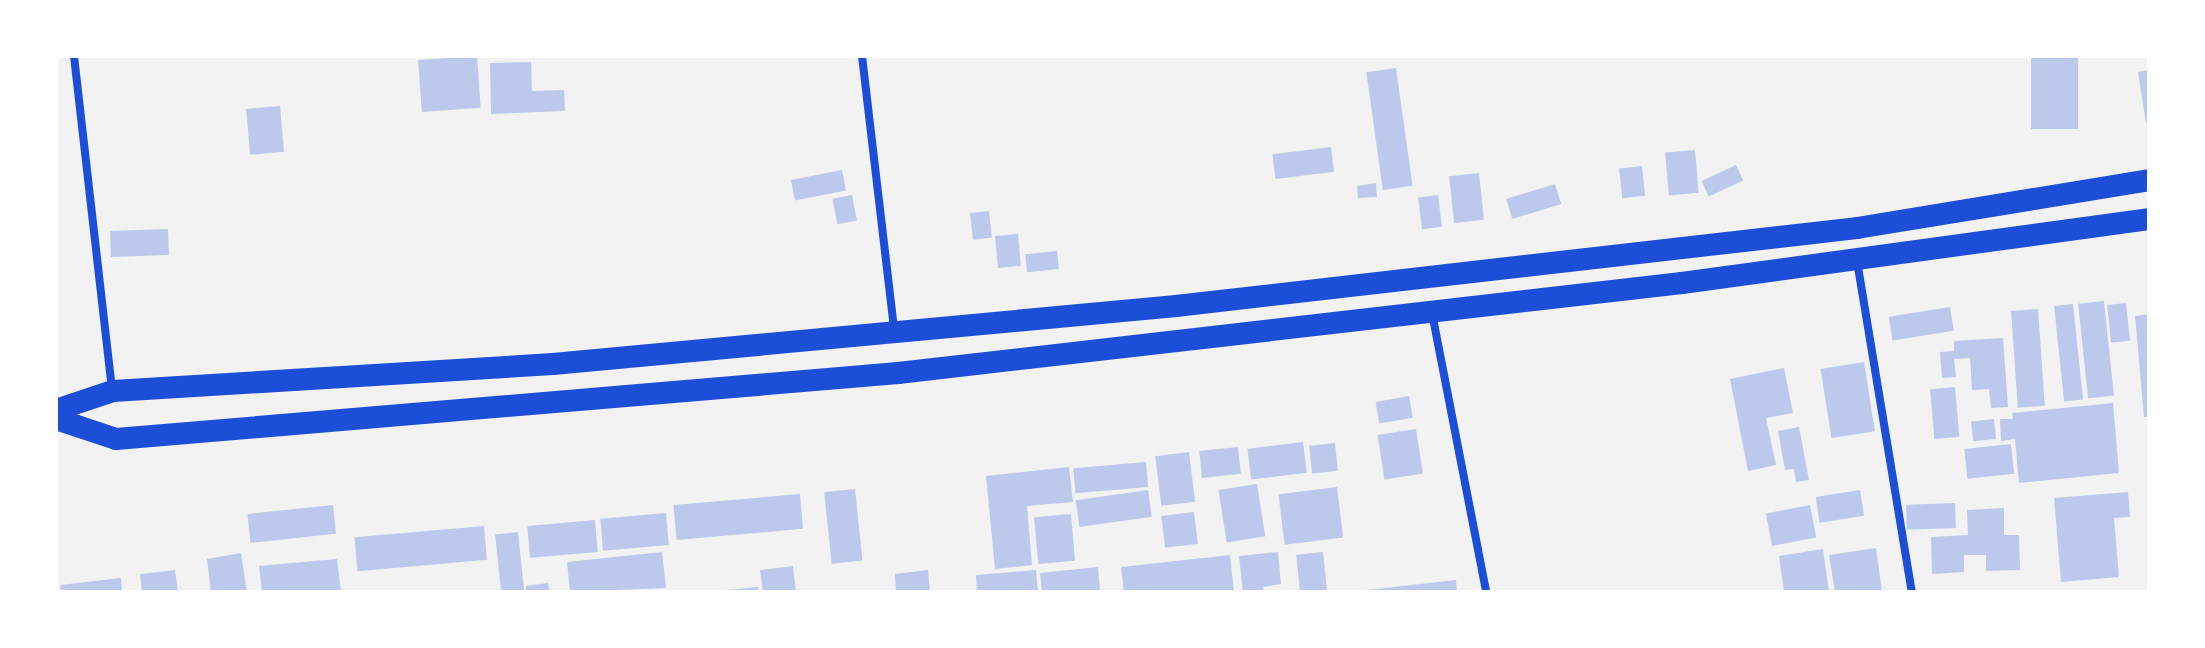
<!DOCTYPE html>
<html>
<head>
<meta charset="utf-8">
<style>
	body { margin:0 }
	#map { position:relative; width:2205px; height:648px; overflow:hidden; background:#f2f2f2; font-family:Bitter,serif }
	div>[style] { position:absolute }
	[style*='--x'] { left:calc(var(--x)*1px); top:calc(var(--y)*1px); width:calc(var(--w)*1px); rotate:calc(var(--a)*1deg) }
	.building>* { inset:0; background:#bdc9ec; transform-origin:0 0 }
	.minor>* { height:8px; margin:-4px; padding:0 4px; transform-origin:4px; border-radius:4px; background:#1d4ed8 }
	.trunk>* { height:22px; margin:-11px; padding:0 11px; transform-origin:11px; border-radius:11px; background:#1d4ed8 }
	span { translate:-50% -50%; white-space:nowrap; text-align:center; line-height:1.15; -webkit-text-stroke:8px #fff; paint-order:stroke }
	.frame { position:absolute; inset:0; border:58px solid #fff; pointer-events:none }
</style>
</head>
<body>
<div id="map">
	<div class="building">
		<i style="left:477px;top:56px;width:52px;height:59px;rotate:86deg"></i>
		<i style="left:2031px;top:56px;width:47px;height:73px"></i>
		<i style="clip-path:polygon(531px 62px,532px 91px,564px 90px,565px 111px,491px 114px,490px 63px)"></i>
		<i style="left:1396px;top:68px;width:119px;height:30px;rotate:82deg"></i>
		<i style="clip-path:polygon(2149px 70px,2149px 122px,2146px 123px,2138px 72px)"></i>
		<i style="left:280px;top:106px;width:46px;height:34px;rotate:85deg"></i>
		<i style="left:1331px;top:147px;width:25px;height:59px;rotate:83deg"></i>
		<i style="left:1695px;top:150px;width:43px;height:30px;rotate:85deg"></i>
		<i style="left:1736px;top:165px;width:17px;height:38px;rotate:65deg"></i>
		<i style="left:1642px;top:166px;width:30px;height:23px;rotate:84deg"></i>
		<i style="left:842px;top:170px;width:21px;height:52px;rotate:79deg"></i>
		<i style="left:1479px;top:173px;width:47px;height:30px;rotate:84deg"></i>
		<i style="clip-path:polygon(1376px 183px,1377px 197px,1358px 198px,1357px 186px)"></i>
		<i style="left:1555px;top:184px;width:21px;height:51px;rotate:73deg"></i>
		<i style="left:852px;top:195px;width:26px;height:20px;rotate:79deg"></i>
		<i style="left:1438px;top:195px;width:32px;height:20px;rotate:83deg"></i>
		<i style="left:989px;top:211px;width:27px;height:19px;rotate:84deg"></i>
		<i style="left:168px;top:229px;width:26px;height:58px;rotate:88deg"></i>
		<i style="left:1018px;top:234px;width:32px;height:23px;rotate:85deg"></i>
		<i style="left:1057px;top:251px;width:18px;height:32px;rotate:84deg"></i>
		<i style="left:2104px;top:301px;width:95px;height:26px;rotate:84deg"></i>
		<i style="left:2126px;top:303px;width:38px;height:19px;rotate:84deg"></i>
		<i style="left:2073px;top:304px;width:96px;height:19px;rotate:84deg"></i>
		<i style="left:1950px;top:307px;width:24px;height:62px;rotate:81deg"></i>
		<i style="left:2038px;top:309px;width:97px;height:27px;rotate:86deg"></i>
		<i style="clip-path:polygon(2149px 314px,2149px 417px,2144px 417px,2135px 316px)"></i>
		<i style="clip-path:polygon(2003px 338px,2008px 407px,1991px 408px,1989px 389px,1972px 390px,1970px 358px,1954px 359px,1956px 377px,1942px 378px,1940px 352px,1954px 351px,1954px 341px)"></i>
		<i style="left:1864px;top:362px;width:70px;height:44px;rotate:81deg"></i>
		<i style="clip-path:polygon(1784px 368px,1793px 413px,1766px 418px,1776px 465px,1748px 471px,1730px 379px)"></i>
		<i style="left:1955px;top:387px;width:50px;height:25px;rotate:85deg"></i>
		<i style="left:1409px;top:396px;width:22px;height:34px;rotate:80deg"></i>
		<i style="clip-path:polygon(2113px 403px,2119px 473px,2019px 483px,2015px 439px,2001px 441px,2000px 419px,2013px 419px,2012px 413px)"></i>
		<i style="left:1994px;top:419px;width:20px;height:23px;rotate:84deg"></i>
		<i style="clip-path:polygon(1799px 427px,1809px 480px,1796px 482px,1794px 469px,1785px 470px,1778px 431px)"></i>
		<i style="left:1416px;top:429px;width:45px;height:39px;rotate:81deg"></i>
		<i style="left:1303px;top:442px;width:31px;height:56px;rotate:83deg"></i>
		<i style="left:1335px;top:443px;width:28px;height:26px;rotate:84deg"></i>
		<i style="left:2011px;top:444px;width:30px;height:47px;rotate:84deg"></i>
		<i style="left:1238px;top:447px;width:27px;height:39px;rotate:84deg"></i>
		<i style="left:1189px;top:452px;width:50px;height:34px;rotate:83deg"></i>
		<i style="left:1146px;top:462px;width:25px;height:73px;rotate:85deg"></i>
		<i style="clip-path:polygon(1069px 467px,1073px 502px,1027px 506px,1032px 565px,995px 569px,986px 476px)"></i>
		<i style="left:1257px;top:484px;width:53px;height:39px;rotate:81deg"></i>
		<i style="left:1337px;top:487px;width:51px;height:59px;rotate:83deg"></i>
		<i style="left:855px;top:489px;width:72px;height:31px;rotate:84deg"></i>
		<i style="left:1148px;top:490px;width:27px;height:73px;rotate:82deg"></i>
		<i style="left:1860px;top:490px;width:26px;height:45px;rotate:81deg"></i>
		<i style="clip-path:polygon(2128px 492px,2130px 517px,2114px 518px,2119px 577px,2061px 582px,2054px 498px)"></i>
		<i style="left:800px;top:494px;width:35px;height:127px;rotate:85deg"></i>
		<i style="left:1955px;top:503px;width:25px;height:49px;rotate:88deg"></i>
		<i style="left:333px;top:505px;width:29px;height:86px;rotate:84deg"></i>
		<i style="left:1810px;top:505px;width:33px;height:45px;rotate:79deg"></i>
		<i style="clip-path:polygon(2004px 508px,2004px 535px,2019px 535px,2020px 570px,1986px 571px,1986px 555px,1964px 555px,1964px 572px,1932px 574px,1931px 537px,1968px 535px,1967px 510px)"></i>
		<i style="left:1194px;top:512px;width:32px;height:33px;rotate:83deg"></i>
		<i style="left:666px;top:513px;width:32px;height:66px;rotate:85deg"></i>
		<i style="left:1071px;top:514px;width:47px;height:37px;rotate:85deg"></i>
		<i style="left:595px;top:520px;width:32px;height:68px;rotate:85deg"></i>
		<i style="left:484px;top:526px;width:34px;height:130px;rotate:85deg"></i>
		<i style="left:518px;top:532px;width:60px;height:23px;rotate:84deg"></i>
		<i style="clip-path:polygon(1876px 548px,1882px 592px,1835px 592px,1829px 555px)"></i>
		<i style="clip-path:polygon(1823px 549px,1829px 592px,1784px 592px,1779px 556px)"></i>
		<i style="clip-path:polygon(662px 552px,666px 588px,570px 592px,567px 562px)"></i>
		<i style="clip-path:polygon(1278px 552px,1281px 584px,1263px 587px,1264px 592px,1243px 592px,1239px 556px)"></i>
		<i style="left:1323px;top:552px;width:40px;height:27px;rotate:84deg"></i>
		<i style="clip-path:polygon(241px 553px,247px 592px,211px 592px,207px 559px)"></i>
		<i style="clip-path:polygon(1230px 555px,1234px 592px,1124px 592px,1121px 567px)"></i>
		<i style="clip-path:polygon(337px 559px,341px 592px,262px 592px,259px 566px)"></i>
		<i style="clip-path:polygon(793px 566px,796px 592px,763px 592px,760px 570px)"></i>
		<i style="clip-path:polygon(1098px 567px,1100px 592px,1042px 592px,1040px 573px)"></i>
		<i style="clip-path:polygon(175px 570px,178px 592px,142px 592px,140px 574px)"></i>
		<i style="clip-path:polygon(928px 570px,930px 592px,896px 592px,895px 574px)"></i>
		<i style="clip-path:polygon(1036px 570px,1038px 592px,977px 592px,976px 575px)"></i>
		<i style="clip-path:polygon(121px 578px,122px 592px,61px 592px,60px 585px)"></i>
		<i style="clip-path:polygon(1456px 580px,1457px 592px,1367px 592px,1367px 590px)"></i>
		<i style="clip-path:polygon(548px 583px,549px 592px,526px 592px,526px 586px)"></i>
		<i style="clip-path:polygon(758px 587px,759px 592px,727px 592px,727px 590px)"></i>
	</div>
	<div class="minor">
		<i style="--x:74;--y:56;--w:336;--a:83.5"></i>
		<i style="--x:862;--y:56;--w:275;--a:83.3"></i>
		<i style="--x:1857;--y:261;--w:336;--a:80.6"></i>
		<i style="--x:1432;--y:313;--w:284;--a:79"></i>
	</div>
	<div class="trunk">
		<i style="--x:56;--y:410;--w:60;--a:-18.4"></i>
		<i style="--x:113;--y:391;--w:441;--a:-3.5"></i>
		<i style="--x:553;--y:364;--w:626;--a:-5.32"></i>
		<i style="--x:1176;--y:306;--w:685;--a:-6.53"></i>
		<i style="--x:1857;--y:228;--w:296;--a:-9.3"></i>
		<i style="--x:56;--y:419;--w:63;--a:18.4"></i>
		<i style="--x:116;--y:439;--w:785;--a:-4.82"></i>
		<i style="--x:898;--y:373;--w:789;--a:-6.55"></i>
		<i style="--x:1682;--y:283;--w:471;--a:-7.8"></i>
	</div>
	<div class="frame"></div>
</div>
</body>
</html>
